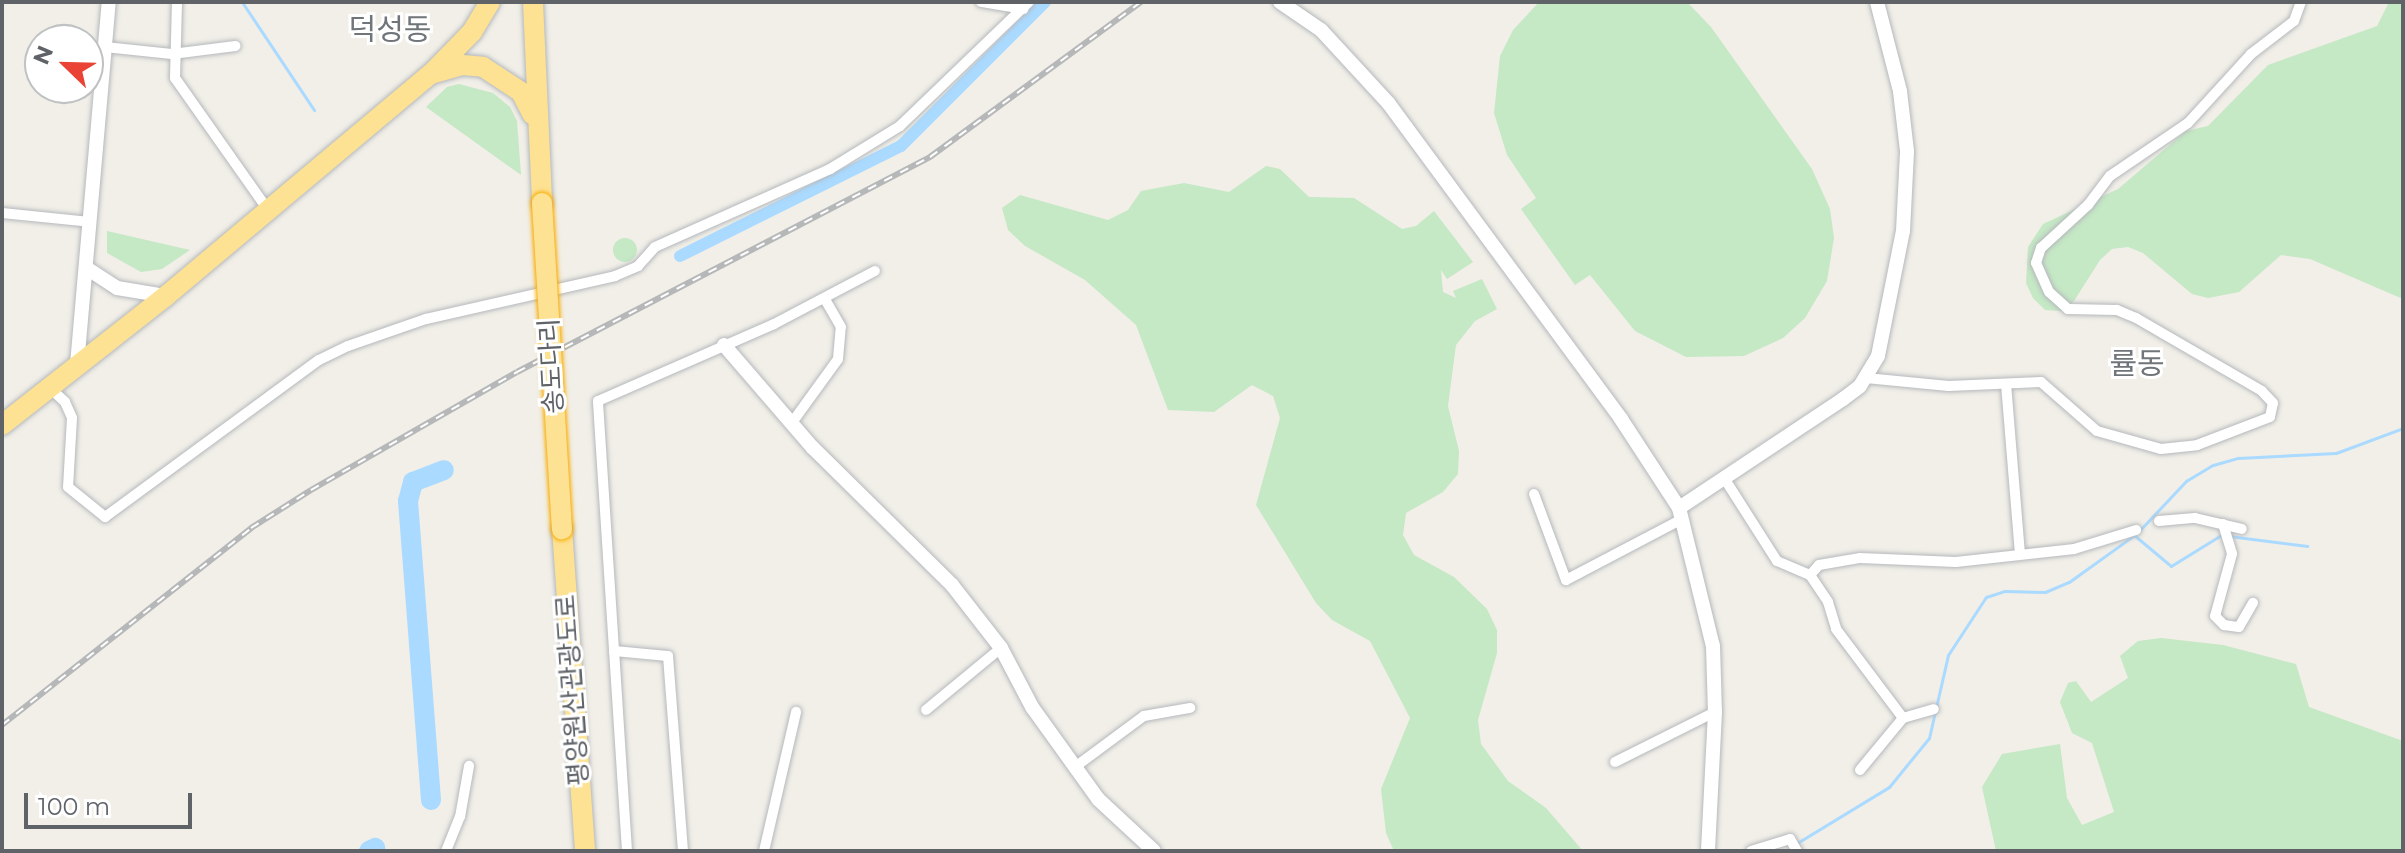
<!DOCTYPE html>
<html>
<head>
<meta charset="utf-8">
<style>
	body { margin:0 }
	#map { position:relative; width:2405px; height:853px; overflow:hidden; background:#f1efe8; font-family:Montserrat,"Noto Sans KR",sans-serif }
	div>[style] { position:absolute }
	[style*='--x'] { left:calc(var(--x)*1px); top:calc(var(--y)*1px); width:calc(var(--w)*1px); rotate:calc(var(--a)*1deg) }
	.green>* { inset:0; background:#c5e8c5 }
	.round { border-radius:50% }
	.stream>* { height:3px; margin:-1.5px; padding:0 1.5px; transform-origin:1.5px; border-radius:1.5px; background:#aadaff }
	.canal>* { height:12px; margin:-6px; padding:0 6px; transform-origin:6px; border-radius:6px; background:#aadaff }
	.river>* { height:20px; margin:-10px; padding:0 10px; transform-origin:10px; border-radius:10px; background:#aadaff }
	.roads { filter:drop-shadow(0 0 2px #b5b8bc) drop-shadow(0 0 2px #b5b8bc) }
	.street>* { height:10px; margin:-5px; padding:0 5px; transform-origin:5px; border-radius:5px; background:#fff }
	.secondary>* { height:14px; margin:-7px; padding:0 7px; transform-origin:7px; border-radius:7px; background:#fff }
	.highway>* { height:20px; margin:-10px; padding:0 10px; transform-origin:10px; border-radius:10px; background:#fde293 }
	.rail>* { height:6px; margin-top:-3px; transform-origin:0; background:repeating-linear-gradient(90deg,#fff 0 9px,#b6b7b8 0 18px); box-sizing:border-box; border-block:2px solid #b6b7b8 }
	.bridges { filter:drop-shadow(0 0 2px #f9ab00) drop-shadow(0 0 2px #f9ab00) }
	.highway-bridge>* { height:20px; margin:-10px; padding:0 10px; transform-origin:10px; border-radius:10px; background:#fde293 }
	span { translate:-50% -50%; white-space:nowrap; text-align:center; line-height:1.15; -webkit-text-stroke:6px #fff; paint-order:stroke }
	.street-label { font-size:26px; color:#5f6368 }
	.quarter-label { font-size:30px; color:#70757a }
	.frame { position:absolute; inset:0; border:4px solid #5f6368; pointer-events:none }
	.north { position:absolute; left:24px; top:24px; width:80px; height:80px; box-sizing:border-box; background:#fff; border:2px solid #bfc1c3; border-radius:50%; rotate:293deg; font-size:22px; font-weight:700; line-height:32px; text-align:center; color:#5f6368 }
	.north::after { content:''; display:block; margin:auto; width:28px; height:36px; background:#ea4335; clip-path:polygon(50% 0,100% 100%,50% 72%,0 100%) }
	.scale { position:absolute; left:24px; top:793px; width:168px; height:36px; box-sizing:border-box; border:4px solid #5f6368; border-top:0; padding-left:10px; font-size:24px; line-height:28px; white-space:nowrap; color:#5f6368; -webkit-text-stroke:6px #fff; paint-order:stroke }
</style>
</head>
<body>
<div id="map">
	<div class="green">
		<i style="clip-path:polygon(1539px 2px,1687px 2px,1711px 27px,1812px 169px,1830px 209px,1834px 238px,1827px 281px,1805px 318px,1783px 338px,1744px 356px,1686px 357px,1635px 331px,1590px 275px,1575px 285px,1521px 209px,1536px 198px,1507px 155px,1494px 113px,1500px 56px,1513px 30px)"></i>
		<i style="clip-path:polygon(2389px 2px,2403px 2px,2403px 299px,2310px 259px,2281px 255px,2239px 292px,2208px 298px,2192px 294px,2143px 253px,2128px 247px,2112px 249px,2100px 260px,2074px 301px,2061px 311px,2045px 310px,2033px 298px,2026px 283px,2028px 247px,2043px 224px,2118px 189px,2186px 131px,2208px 126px,2268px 65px,2377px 26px)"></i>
		<i style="clip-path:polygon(459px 84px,493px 93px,510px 107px,517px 121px,521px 175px,426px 107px,447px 87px)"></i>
		<i style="clip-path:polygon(1266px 166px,1280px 169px,1309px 197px,1354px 198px,1402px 229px,1416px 226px,1434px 211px,1473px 262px,1447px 279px,1441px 270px,1443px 292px,1456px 298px,1453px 291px,1482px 279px,1497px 309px,1475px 321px,1456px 345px,1448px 406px,1459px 451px,1458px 474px,1443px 492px,1406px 513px,1403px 535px,1414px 555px,1454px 577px,1487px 609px,1497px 630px,1497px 653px,1478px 720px,1481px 744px,1508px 781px,1546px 808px,1583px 851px,1394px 851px,1386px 833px,1381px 789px,1410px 718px,1370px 641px,1332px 620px,1316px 603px,1256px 505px,1280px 418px,1273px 396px,1252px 385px,1214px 412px,1168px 410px,1136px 325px,1085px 280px,1025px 246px,1008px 230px,1002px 208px,1020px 195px,1108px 220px,1128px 210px,1141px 191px,1184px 183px,1229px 192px)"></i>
		<i style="clip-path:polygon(107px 231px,190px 250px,162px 269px,141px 272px,107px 253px)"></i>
		<i class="round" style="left:613px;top:238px;width:24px;height:24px"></i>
		<i style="clip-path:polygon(2161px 638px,2223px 645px,2296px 664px,2309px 707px,2403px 741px,2403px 851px,1996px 851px,1982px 787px,2002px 754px,2060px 744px,2067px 798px,2082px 825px,2114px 812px,2092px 743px,2072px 733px,2060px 702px,2068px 683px,2076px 681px,2091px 702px,2128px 678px,2120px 656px,2138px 641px)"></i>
	</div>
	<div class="stream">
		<i style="--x:242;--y:2;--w:130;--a:56.3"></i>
		<i style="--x:2139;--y:531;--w:69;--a:-46.8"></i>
		<i style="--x:2186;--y:481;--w:31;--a:-31"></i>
		<i style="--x:2213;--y:465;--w:26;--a:-16"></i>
		<i style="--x:2238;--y:458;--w:98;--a:-2.9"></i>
		<i style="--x:2336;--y:453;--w:72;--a:-20.5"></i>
		<i style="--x:2134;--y:535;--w:48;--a:40"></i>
		<i style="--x:2171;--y:566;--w:59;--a:-31.8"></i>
		<i style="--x:2221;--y:535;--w:87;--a:7.3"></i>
		<i style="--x:1797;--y:843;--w:108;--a:-31.3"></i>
		<i style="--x:1889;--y:787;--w:63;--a:-50.8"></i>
		<i style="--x:1929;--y:738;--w:85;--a:-77.1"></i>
		<i style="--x:1948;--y:655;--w:69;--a:-56.8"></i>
		<i style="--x:1986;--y:597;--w:20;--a:-18"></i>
		<i style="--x:2005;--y:591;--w:40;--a:1.4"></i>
		<i style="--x:2045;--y:592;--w:26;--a:-23"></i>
		<i style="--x:2069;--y:582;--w:79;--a:-35.7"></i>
	</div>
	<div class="canal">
		<i style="--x:680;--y:256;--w:247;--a:-26.5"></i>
		<i style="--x:901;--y:146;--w:204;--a:-45"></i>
	</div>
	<div class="river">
		<i style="--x:431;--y:800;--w:300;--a:-94.4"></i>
		<i style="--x:408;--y:501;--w:20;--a:-75"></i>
		<i style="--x:413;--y:482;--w:33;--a:-21"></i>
		<i style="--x:369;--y:851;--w:7;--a:-27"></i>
	</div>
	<div class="roads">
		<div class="street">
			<i style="--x:177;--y:2;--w:76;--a:91.5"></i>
			<i style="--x:175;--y:78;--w:161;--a:54.8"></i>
			<i style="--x:981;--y:2;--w:43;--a:9.5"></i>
			<i style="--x:105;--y:47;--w:67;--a:6"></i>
			<i style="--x:172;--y:54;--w:64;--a:-7.2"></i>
			<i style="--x:2;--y:213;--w:88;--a:5.8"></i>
			<i style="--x:1866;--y:378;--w:83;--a:5.5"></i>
			<i style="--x:1949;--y:386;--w:92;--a:-2.5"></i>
			<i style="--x:2041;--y:382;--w:74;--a:41.2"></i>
			<i style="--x:2097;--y:431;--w:66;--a:15.7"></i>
			<i style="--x:2161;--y:449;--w:36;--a:-6"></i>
			<i style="--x:2197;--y:445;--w:78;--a:-21"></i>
			<i style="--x:2270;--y:417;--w:14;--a:-78"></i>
			<i style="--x:2273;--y:403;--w:16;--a:-133"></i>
			<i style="--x:2262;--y:391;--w:146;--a:-149.9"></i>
			<i style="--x:2136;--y:318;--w:21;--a:-157"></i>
			<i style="--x:2117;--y:310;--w:49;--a:-178.8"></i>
			<i style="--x:2068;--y:309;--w:25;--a:-138"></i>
			<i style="--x:2049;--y:292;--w:32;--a:-114"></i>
			<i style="--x:2036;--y:263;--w:16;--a:-72"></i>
			<i style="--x:2041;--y:248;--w:64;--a:-42.5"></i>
			<i style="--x:2088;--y:205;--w:36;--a:-53"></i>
			<i style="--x:2110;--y:176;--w:94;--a:-34.2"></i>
			<i style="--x:2188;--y:123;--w:93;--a:-47.6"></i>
			<i style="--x:2251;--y:54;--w:54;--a:-37.5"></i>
			<i style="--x:2294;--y:21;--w:20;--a:-70"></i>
			<i style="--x:2006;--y:384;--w:171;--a:85.3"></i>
			<i style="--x:49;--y:387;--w:22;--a:43"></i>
			<i style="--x:65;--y:402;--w:17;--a:66"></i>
			<i style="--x:72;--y:418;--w:69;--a:93.3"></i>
			<i style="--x:68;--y:487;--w:48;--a:39"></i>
			<i style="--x:105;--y:517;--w:265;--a:-36.3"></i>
			<i style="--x:319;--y:360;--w:32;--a:-26"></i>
			<i style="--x:348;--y:346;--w:83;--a:-19.1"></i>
			<i style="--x:426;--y:319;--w:194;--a:-12.8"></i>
			<i style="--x:615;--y:276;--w:25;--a:-23"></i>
			<i style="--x:638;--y:266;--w:25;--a:-48"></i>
			<i style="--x:655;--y:247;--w:192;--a:-24"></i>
			<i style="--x:830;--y:169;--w:82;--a:-31.6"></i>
			<i style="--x:900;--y:126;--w:179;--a:-43.9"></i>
			<i style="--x:791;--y:424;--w:80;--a:-54.1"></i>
			<i style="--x:838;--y:359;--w:32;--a:-85"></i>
			<i style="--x:841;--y:327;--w:32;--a:-120"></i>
			<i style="--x:1726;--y:481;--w:95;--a:57.5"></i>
			<i style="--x:1777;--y:561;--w:36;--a:23"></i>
			<i style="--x:1810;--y:575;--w:32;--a:56"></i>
			<i style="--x:1828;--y:602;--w:28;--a:73"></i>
			<i style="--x:1836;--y:629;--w:111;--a:53"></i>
			<i style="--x:1534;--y:494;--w:92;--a:69.6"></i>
			<i style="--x:1566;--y:580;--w:131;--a:-27.7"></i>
			<i style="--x:2159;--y:521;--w:36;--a:-5"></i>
			<i style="--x:2195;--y:518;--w:48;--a:13.2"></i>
			<i style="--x:2223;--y:524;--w:31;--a:73"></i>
			<i style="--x:2232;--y:554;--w:64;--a:105.3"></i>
			<i style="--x:2215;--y:616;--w:13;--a:45"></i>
			<i style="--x:2224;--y:625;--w:15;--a:8"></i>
			<i style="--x:2239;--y:627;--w:28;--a:-60"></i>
			<i style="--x:1810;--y:575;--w:13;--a:-48"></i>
			<i style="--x:1819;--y:565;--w:42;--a:-9.7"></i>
			<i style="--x:1860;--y:558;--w:96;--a:2.4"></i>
			<i style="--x:1956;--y:562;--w:119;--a:-6.3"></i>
			<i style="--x:2074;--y:549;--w:65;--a:-17"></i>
			<i style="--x:614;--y:651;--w:54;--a:5.3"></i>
			<i style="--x:668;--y:656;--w:196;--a:85.6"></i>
			<i style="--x:926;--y:710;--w:97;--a:-39.6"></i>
			<i style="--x:1615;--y:762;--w:112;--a:-26.6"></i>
			<i style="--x:1075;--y:767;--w:86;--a:-36.5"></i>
			<i style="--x:1144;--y:716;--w:47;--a:-9.9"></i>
			<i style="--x:1860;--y:770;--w:67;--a:-50.4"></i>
			<i style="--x:1903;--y:718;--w:32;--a:-16"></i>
			<i style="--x:446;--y:851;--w:37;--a:-68"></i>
			<i style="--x:460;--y:817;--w:52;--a:-80"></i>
			<i style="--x:627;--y:851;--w:451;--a:-93.7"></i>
			<i style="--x:598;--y:401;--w:192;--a:-23.6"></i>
			<i style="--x:774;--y:324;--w:114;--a:-27.7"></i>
			<i style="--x:764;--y:851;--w:143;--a:-77"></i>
			<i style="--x:1751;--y:851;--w:41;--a:-17.1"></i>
			<i style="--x:1790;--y:839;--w:14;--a:60"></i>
		</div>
		<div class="secondary">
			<i style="--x:1280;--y:2;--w:50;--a:34.3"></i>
			<i style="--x:1321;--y:30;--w:100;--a:47.4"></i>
			<i style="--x:1389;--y:104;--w:391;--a:53.6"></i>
			<i style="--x:1621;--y:419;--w:106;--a:56.9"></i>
			<i style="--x:1679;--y:508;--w:142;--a:76.2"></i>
			<i style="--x:1713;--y:646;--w:66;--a:88.3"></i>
			<i style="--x:1715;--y:712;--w:139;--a:92.9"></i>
			<i style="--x:88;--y:269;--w:35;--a:33"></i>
			<i style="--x:117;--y:288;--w:50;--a:9.3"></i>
			<i style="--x:724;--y:345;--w:136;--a:49.2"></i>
			<i style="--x:813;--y:448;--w:195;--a:44.6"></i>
			<i style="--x:952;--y:585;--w:80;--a:52.1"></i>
			<i style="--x:1001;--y:648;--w:67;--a:62.3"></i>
			<i style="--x:1032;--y:707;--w:113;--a:54.3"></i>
			<i style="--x:1098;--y:799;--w:76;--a:42.9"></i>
			<i style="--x:77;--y:365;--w:364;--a:-85"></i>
			<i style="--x:1679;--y:508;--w:197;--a:-33.6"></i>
			<i style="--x:1843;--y:399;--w:21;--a:-37"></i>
			<i style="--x:1860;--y:386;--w:35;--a:-59"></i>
			<i style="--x:1878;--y:356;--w:127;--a:-78.7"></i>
			<i style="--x:1903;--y:231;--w:80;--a:-87.1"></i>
			<i style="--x:1907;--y:151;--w:60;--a:-96.7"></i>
			<i style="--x:1900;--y:91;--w:92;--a:-104.5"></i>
		</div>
		<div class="highway">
			<i style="--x:533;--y:2;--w:201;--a:87.4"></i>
			<i style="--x:431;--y:74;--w:32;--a:-16"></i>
			<i style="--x:462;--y:65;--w:21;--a:5"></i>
			<i style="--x:483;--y:67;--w:45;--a:33.3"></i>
			<i style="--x:521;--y:92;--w:25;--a:63"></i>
			<i style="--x:2;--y:425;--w:209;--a:-38.2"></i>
			<i style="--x:166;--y:296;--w:346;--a:-40"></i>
			<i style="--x:431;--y:74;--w:59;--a:-45.7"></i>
			<i style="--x:472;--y:32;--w:35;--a:-59"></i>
			<i style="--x:562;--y:529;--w:323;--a:85.9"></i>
		</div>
	</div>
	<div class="rail">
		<i style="--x:2;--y:725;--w:318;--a:-38.3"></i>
		<i style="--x:251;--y:528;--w:71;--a:-32.3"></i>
		<i style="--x:311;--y:490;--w:237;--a:-29.8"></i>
		<i style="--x:517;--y:372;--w:466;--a:-27.5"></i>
		<i style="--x:930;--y:157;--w:262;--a:-36.3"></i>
	</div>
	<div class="bridges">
		<div class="highway-bridge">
			<i style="--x:542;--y:203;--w:327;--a:86.5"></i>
		</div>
	</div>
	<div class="street-label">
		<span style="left:552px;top:366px;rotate:-93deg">송도다리</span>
		<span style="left:573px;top:690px;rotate:-94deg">평양원산관광도로</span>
	</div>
	<div class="quarter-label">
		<span style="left:390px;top:30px">덕성동</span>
		<span style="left:2137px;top:364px">률동</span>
	</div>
	<div class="frame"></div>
	<div class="north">N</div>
	<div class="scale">100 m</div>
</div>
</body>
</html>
